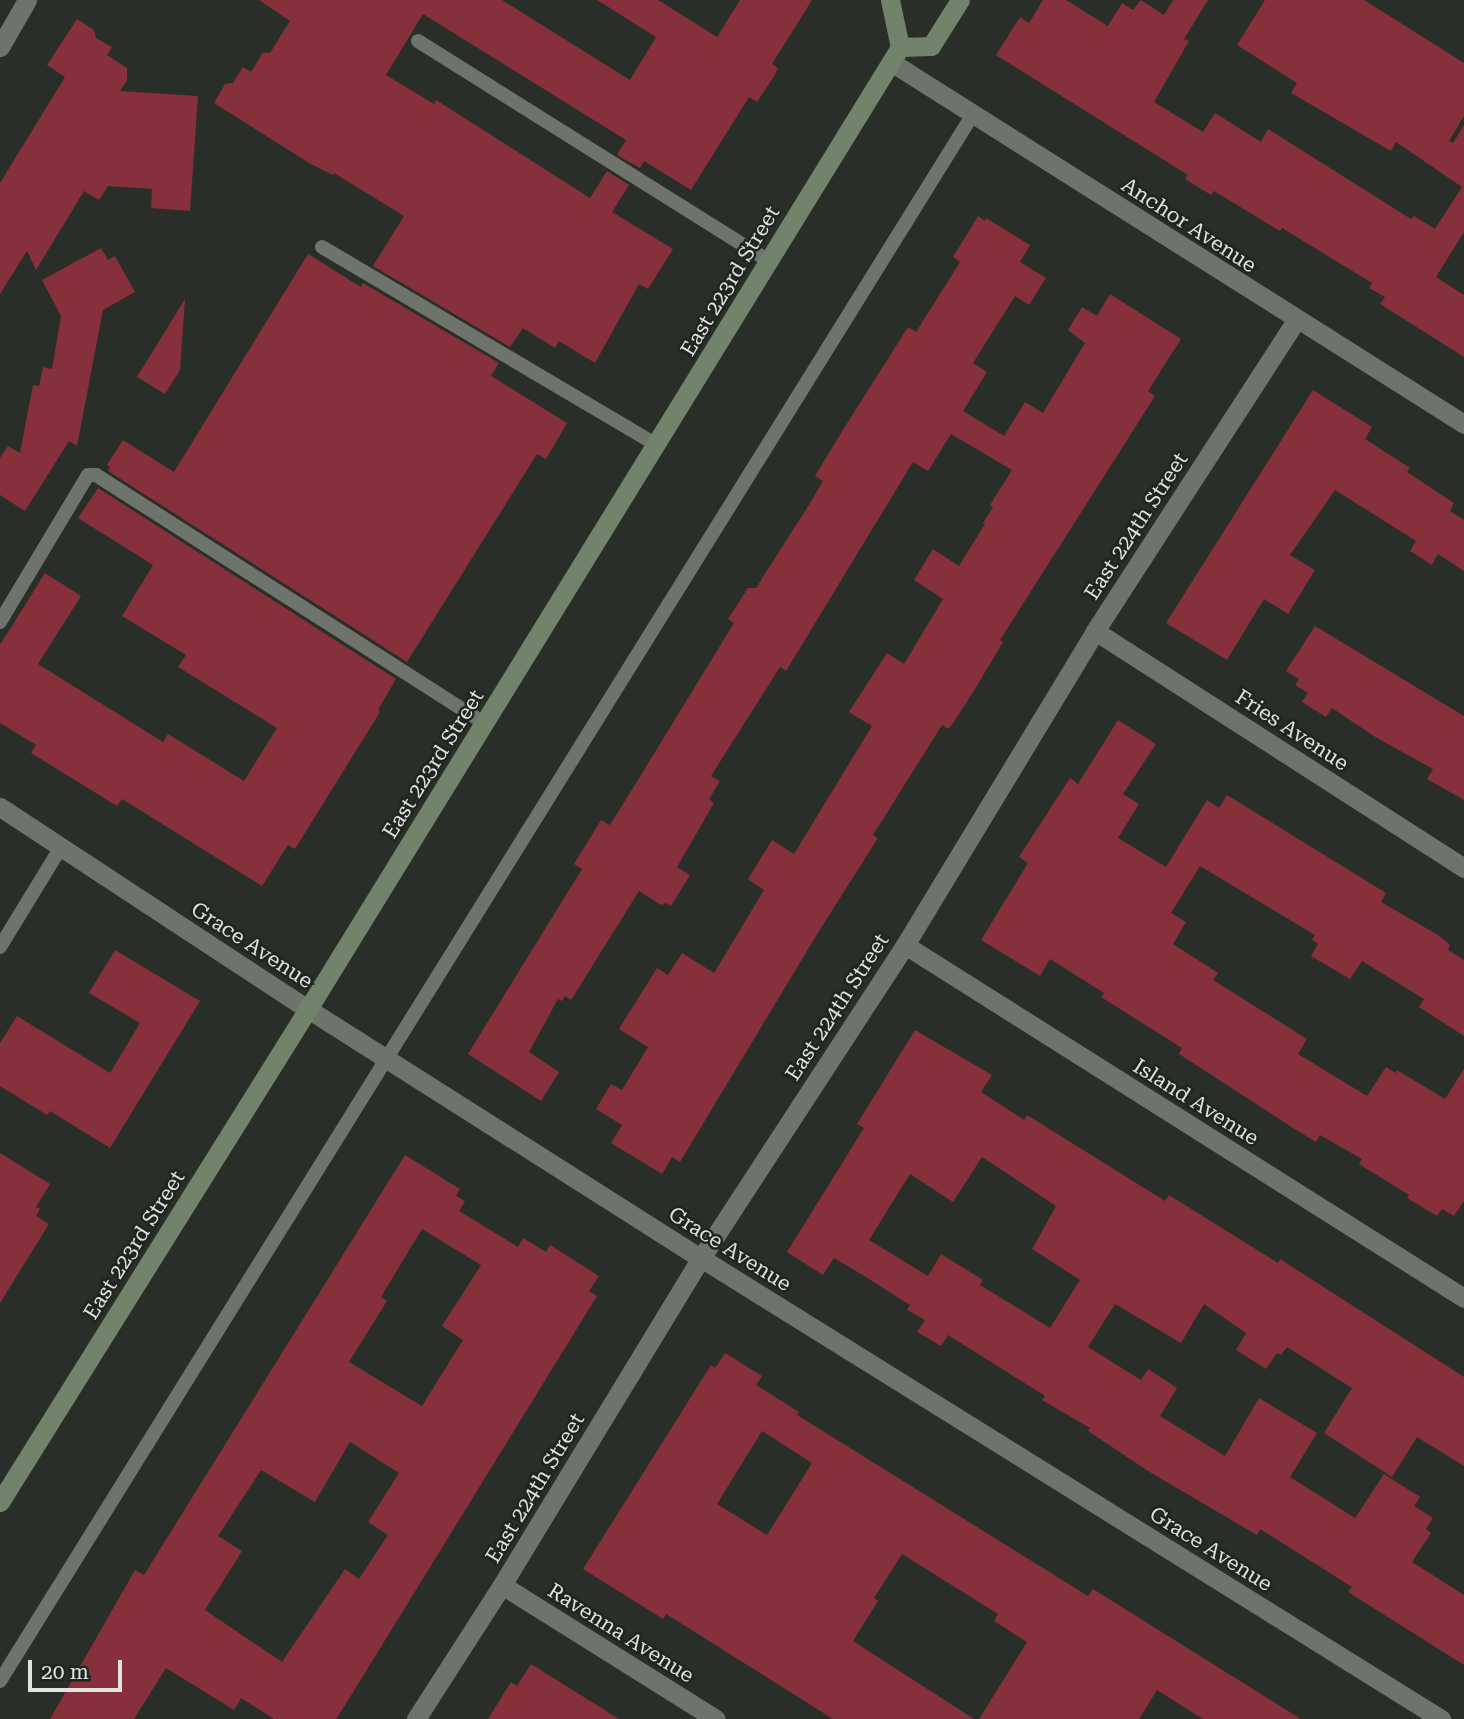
<!DOCTYPE html>
<html>
<head>
<meta charset="utf-8">
<style>
	body { margin:0 }
	#map { position:relative; width:1464px; height:1719px; overflow:hidden; background:#2a2e29; font-family:"Roboto Serif",serif }
	div>[style] { position:absolute }
	[style*='--x'] { left:calc(var(--x)*1px); top:calc(var(--y)*1px); width:calc(var(--w)*1px); rotate:calc(var(--a)*1deg) }
	.building>* { inset:0; background:#85303a }
	.service>* { height:14px; margin:-7px; padding:0 7px; transform-origin:7px; border-radius:7px; background:#6e736c }
	.minor>* { height:19px; margin:-9.5px; padding:0 9.5px; transform-origin:9.5px; border-radius:9.5px; background:#6e736c }
	.secondary>* { height:19px; margin:-9.5px; padding:0 9.5px; transform-origin:9.5px; border-radius:9.5px; background:#72836b }
	span { translate:-50% -50%; white-space:nowrap; text-align:center; line-height:1.15; -webkit-text-stroke:5px #21251f; paint-order:stroke }
	.street-label { font-size:21px; color:#e0e3df }
	.scale { position:absolute; left:28px; top:1660px; width:94px; height:32px; box-sizing:border-box; border:4px solid #e0e3df; border-top:0; padding-left:9px; font-size:21px; line-height:24px; white-space:nowrap; color:#e0e3df; -webkit-text-stroke:5px #21251f; paint-order:stroke }
</style>
</head>
<body>
<div id="map">
	<div class="building">
		<i style="clip-path:polygon(259px 0,502px 0,630px 80px,656px 37px,597px 0,658px 0,717px 37px,740px 0,812px 0,772px 64px,778px 68px,773px 78px,757px 102px,749px 97px,691px 190px,644px 161px,640px 168px,617px 155px,626px 140px,423px 14px,386px 75px,434px 104px,436px 100px,590px 198px,607px 171px,629px 185px,612px 212px,673px 249px,648px 289px,639px 284px,595px 363px,559px 341px,555px 348px,523px 328px,510px 347px,373px 266px,404px 216px,334px 173px,333px 175px,309px 163px,214px 103px,225px 84px,233px 83px,243px 67px,251px 72px,263px 52px,270px 53px,290px 21px)"></i>
		<i style="clip-path:polygon(1043px 0,1066px 0,1108px 26px,1122px 3px,1133px 10px,1141px 0,1164px 15px,1173px 0,1208px 0,1184px 39px,1189px 41px,1154px 102px,1203px 132px,1215px 113px,1261px 142px,1268px 129px,1411px 219px,1414px 216px,1435px 229px,1462px 187px,1396px 142px,1391px 151px,1291px 93px,1297px 83px,1237px 45px,1265px 0,1364px 0,1464px 63px,1464px 116px,1449px 141px,1453px 143px,1464px 125px,1464px 232px,1436px 277px,1464px 295px,1464px 357px,1380px 304px,1385px 297px,1369px 288px,1372px 283px,1282px 228px,1280px 231px,1214px 191px,1211px 195px,1185px 179px,1188px 175px,996px 55px,1020px 17px,1029px 23px)"></i>
		<i style="clip-path:polygon(77px 19px,94px 30px,96px 38px,112px 47px,107px 55px,127px 68px,127px 80px,120px 91px,198px 96px,190px 211px,151px 208px,152px 189px,108px 186px,99px 200px,84px 191px,36px 270px,27px 251px,0 294px,0 183px,65px 77px,47px 65px)"></i>
		<i style="clip-path:polygon(978px 216px,985px 221px,986px 218px,1030px 245px,1020px 262px,1046px 278px,1029px 305px,1015px 296px,973px 363px,987px 372px,963px 411px,1004px 436px,1025px 402px,1043px 413px,1085px 343px,1068px 330px,1082px 307px,1097px 316px,1110px 294px,1181px 339px,1148px 391px,1155px 396px,1000px 640px,1003px 642px,972px 694px,949px 729px,942px 725px,873px 835px,878px 838px,819px 931px,680px 1162px,672px 1157px,662px 1174px,611px 1143px,622px 1125px,596px 1109px,611px 1084px,622px 1090px,648px 1047px,619px 1029px,657px 968px,668px 975px,682px 953px,714px 973px,764px 890px,748px 879px,772px 840px,794px 854px,872px 726px,849px 712px,887px 653px,904px 664px,943px 599px,914px 580px,933px 549px,959px 566px,985px 524px,983px 523px,993px 507px,990px 505px,1012px 470px,951px 434px,928px 471px,913px 462px,786px 671px,780px 667px,711px 776px,720px 781px,709px 799px,714px 803px,677px 867px,690px 875px,671px 906px,666px 903px,661px 905px,639px 891px,571px 1000px,565px 996px,562px 1001px,558px 999px,529px 1052px,559px 1072px,541px 1101px,468px 1054px,582px 869px,574px 864px,601px 820px,610px 825px,636px 783px,734px 623px,728px 619px,748px 588px,756px 588px,812px 500px,823px 481px,815px 476px,841px 433px,908px 327px,916px 332px,960px 262px,953px 257px)"></i>
		<i style="clip-path:polygon(101px 248px,108px 260px,115px 256px,135px 292px,103px 310px,77px 446px,69px 441px,25px 511px,0 495px,0 458px,8px 446px,20px 453px,33px 385px,39px 386px,43px 367px,52px 369px,61px 316px,42px 280px)"></i>
		<i style="clip-path:polygon(308px 254px,361px 287px,363px 283px,499px 363px,491px 376px,567px 423px,546px 459px,537px 454px,407px 662px,108px 471px,110px 467px,107px 465px,123px 440px,174px 472px)"></i>
		<i style="clip-path:polygon(185px 299px,180px 370px,165px 394px,137px 377px)"></i>
		<i style="clip-path:polygon(1313px 390px,1372px 427px,1365px 439px,1410px 468px,1407px 472px,1454px 503px,1450px 511px,1464px 520px,1464px 571px,1438px 554px,1432px 565px,1410px 551px,1416px 541px,1335px 490px,1290px 555px,1315px 570px,1288px 614px,1264px 599px,1227px 660px,1166px 623px)"></i>
		<i style="clip-path:polygon(98px 488px,396px 679px,378px 710px,380px 712px,295px 849px,288px 845px,262px 886px,122px 799px,117px 806px,31px 753px,36px 745px,0 723px,0 645px,45px 573px,81px 596px,38px 664px,163px 742px,168px 734px,244px 781px,277px 728px,178px 667px,186px 655px,122px 616px,153px 565px,78px 518px)"></i>
		<i style="clip-path:polygon(1315px 626px,1464px 716px,1464px 800px,1427px 779px,1433px 769px,1377px 738px,1332px 708px,1326px 717px,1302px 702px,1308px 693px,1295px 685px,1299px 679px,1286px 671px)"></i>
		<i style="clip-path:polygon(1118px 720px,1156px 744px,1123px 794px,1139px 804px,1118px 838px,1166px 867px,1207px 800px,1219px 808px,1227px 795px,1386px 893px,1381px 902px,1438px 935px,1450px 945px,1448px 950px,1464px 960px,1464px 1036px,1419px 1007px,1424px 999px,1362px 961px,1350px 979px,1311px 956px,1318px 944px,1312px 940px,1315px 935px,1200px 866px,1171px 913px,1186px 922px,1173px 944px,1218px 973px,1213px 980px,1307px 1039px,1298px 1054px,1367px 1096px,1386px 1067px,1396px 1073px,1397px 1070px,1445px 1099px,1464px 1069px,1464px 1201px,1454px 1216px,1442px 1209px,1437px 1216px,1407px 1198px,1409px 1195px,1359px 1164px,1362px 1159px,1320px 1135px,1316px 1142px,1293px 1128px,1179px 1054px,1182px 1048px,1101px 997px,1104px 993px,1050px 959px,1040px 976px,981px 940px,1028px 863px,1019px 857px,1070px 778px,1078px 784px)"></i>
		<i style="clip-path:polygon(115px 950px,200px 1001px,110px 1148px,50px 1111px,47px 1115px,0 1086px,0 1043px,17px 1016px,110px 1073px,140px 1023px,89px 993px)"></i>
		<i style="clip-path:polygon(evenodd,915px 1030px,992px 1075px,981px 1092px,1024px 1120px,1027px 1115px,1165px 1201px,1169px 1195px,1278px 1263px,1280px 1259px,1464px 1377px,1464px 1466px,1417px 1437px,1392px 1477px,1324px 1433px,1352px 1388px,1287px 1347px,1281px 1355px,1277px 1353px,1266px 1369px,1236px 1350px,1246px 1333px,1204px 1304px,1181px 1343px,1115px 1304px,1088px 1347px,1141px 1380px,1148px 1369px,1177px 1388px,1160px 1416px,1225px 1456px,1259px 1398px,1317px 1433px,1290px 1477px,1355px 1518px,1384px 1474px,1420px 1497px,1414px 1506px,1433px 1518px,1426px 1529px,1431px 1533px,1412px 1562px,1464px 1595px,1464px 1665px,1348px 1592px,1352px 1587px,1260px 1529px,1257px 1535px,1148px 1471px,1088px 1431px,1090px 1428px,1042px 1400px,1045px 1396px,948px 1335px,941px 1346px,917px 1332px,925px 1320px,907px 1310px,910px 1305px,861px 1274px,834px 1258px,823px 1275px,787px 1252px,864px 1128px,857px 1124px,915px 1030px,982px 1157px,1056px 1206px,1032px 1249px,1080px 1280px,1050px 1328px,980px 1285px,983px 1280px,941px 1254px,928px 1276px,869px 1240px,910px 1174px,953px 1202px,982px 1157px)"></i>
		<i style="clip-path:polygon(0 1153px,50px 1184px,36px 1207px,40px 1209px,36px 1216px,49px 1224px,0 1303px)"></i>
		<i style="clip-path:polygon(evenodd,405px 1155px,460px 1189px,456px 1196px,465px 1201px,459px 1211px,518px 1247px,523px 1238px,546px 1252px,550px 1245px,599px 1276px,589px 1291px,597px 1296px,347px 1702px,336px 1719px,274px 1719px,241px 1698px,234px 1710px,166px 1668px,134px 1719px,50px 1719px,135px 1570px,144px 1575px,405px 1155px,422px 1229px,481px 1265px,442px 1326px,463px 1340px,422px 1406px,349px 1362px,387px 1301px,381px 1297px,422px 1229px,405px 1155px,350px 1442px,399px 1473px,368px 1522px,388px 1535px,359px 1579px,345px 1569px,282px 1662px,205px 1610px,242px 1551px,218px 1536px,261px 1470px,315px 1502px,350px 1442px)"></i>
		<i style="clip-path:polygon(evenodd,725px 1353px,762px 1376px,756px 1385px,799px 1412px,797px 1415px,1088px 1596px,1093px 1589px,1301px 1719px,1203px 1719px,1157px 1690px,1139px 1719px,979px 1719px,1027px 1642px,994px 1621px,998px 1614px,902px 1554px,874px 1598px,878px 1601px,853px 1641px,974px 1719px,833px 1719px,666px 1614px,663px 1619px,583px 1569px,711px 1365px,715px 1368px,725px 1353px,762px 1431px,812px 1463px,767px 1535px,717px 1504px,762px 1431px)"></i>
		<i style="clip-path:polygon(531px 1664px,619px 1719px,488px 1719px,511px 1682px,517px 1686px)"></i>
	</div>
	<div class="service">
		<i style="--x:418;--y:41;--w:414;--a:32.1"></i>
		<i style="--x:322;--y:247;--w:389;--a:30.6"></i>
		<i style="--x:0;--y:622;--w:171;--a:-59.1"></i>
		<i style="--x:88;--y:475;--w:8;--a:0"></i>
		<i style="--x:96;--y:475;--w:462;--a:32.6"></i>
		<i style="--x:0;--y:947;--w:117;--a:-58.6"></i>
		<i style="--x:0;--y:1681;--w:1845;--a:-58.16"></i>
	</div>
	<div class="minor">
		<i style="--x:0;--y:47;--w:54;--a:-60.1"></i>
		<i style="--x:891;--y:62;--w:678;--a:32.28"></i>
		<i style="--x:1095;--y:631;--w:439;--a:32.7"></i>
		<i style="--x:0;--y:807;--w:368;--a:33.3"></i>
		<i style="--x:308;--y:1009;--w:465;--a:32.4"></i>
		<i style="--x:701;--y:1258;--w:872;--a:31.92"></i>
		<i style="--x:905;--y:945;--w:661;--a:32.27"></i>
		<i style="--x:502;--y:1585;--w:252;--a:32.1"></i>
		<i style="--x:416;--y:1719;--w:159;--a:-57.3"></i>
		<i style="--x:502;--y:1585;--w:383;--a:-58.7"></i>
		<i style="--x:701;--y:1258;--w:374;--a:-56.9"></i>
		<i style="--x:905;--y:945;--w:367;--a:-58.8"></i>
		<i style="--x:1095;--y:631;--w:370;--a:-57.1"></i>
	</div>
	<div class="secondary">
		<i style="--x:900;--y:47;--w:31;--a:-2"></i>
		<i style="--x:931;--y:46;--w:54;--a:-57.8"></i>
		<i style="--x:0;--y:1502;--w:581;--a:-58.01"></i>
		<i style="--x:308;--y:1009;--w:1130;--a:-58.39"></i>
		<i style="--x:900;--y:47;--w:48;--a:-102"></i>
	</div>
	<div class="street-label">
		<span style="left:1189px;top:225px;rotate:33deg">Anchor Avenue</span>
		<span style="left:730px;top:281px;rotate:-59deg">East 223rd Street</span>
		<span style="left:1136px;top:526px;rotate:-57deg">East 224th Street</span>
		<span style="left:1292px;top:730px;rotate:33deg">Fries Avenue</span>
		<span style="left:433px;top:764px;rotate:-58deg">East 223rd Street</span>
		<span style="left:252px;top:945px;rotate:33deg">Grace Avenue</span>
		<span style="left:837px;top:1007px;rotate:-57deg">East 224th Street</span>
		<span style="left:1196px;top:1102px;rotate:32deg">Island Avenue</span>
		<span style="left:134px;top:1245px;rotate:-58deg">East 223rd Street</span>
		<span style="left:730px;top:1249px;rotate:32deg">Grace Avenue</span>
		<span style="left:535px;top:1488px;rotate:-59deg">East 224th Street</span>
		<span style="left:1211px;top:1549px;rotate:32deg">Grace Avenue</span>
		<span style="left:621px;top:1633px;rotate:32deg">Ravenna Avenue</span>
	</div>
	<div class="scale">20 m</div>
</div>
</body>
</html>
